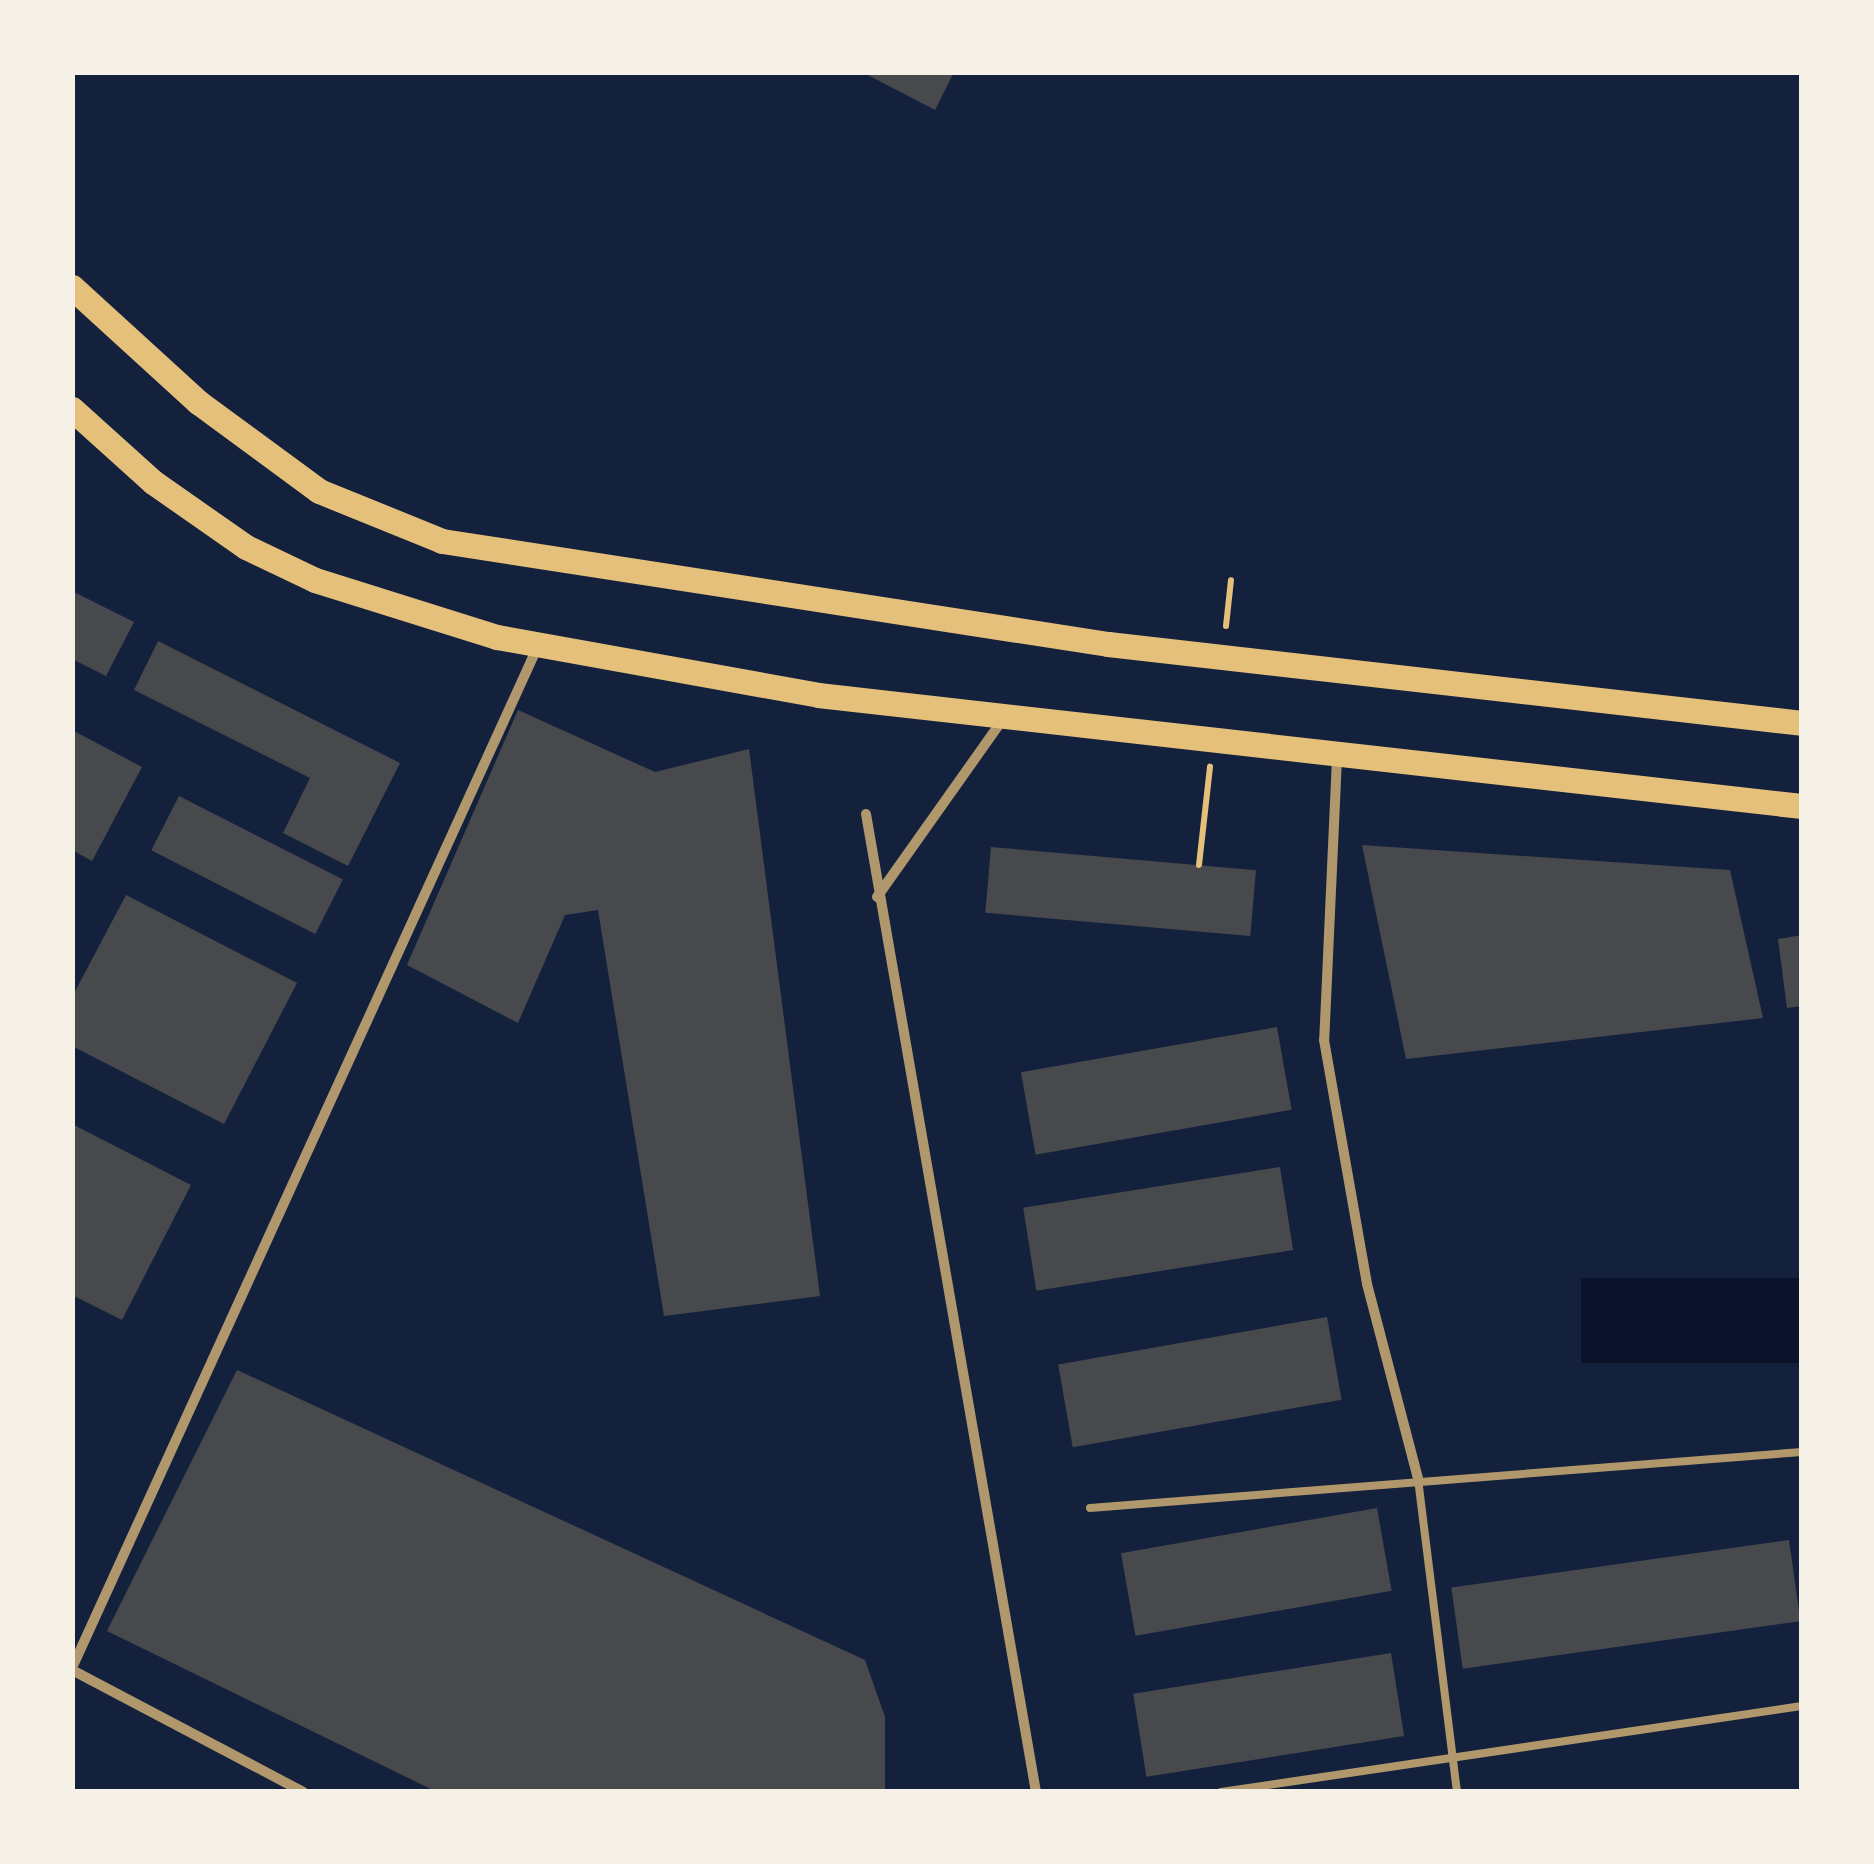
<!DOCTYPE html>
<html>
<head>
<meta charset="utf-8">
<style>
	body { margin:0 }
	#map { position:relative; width:1874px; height:1864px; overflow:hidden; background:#14213d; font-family:Quicksand,sans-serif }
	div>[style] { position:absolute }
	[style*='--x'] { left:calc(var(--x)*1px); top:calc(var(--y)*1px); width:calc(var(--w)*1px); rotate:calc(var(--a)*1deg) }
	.water>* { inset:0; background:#0b132b; transform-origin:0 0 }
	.building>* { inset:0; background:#48494c; transform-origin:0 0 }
	.path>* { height:6px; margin:-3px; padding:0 3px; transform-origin:3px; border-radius:3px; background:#e5c07b }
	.service>* { height:8px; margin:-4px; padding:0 4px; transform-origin:4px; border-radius:4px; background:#b1986c }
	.minor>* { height:10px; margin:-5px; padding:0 5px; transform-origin:5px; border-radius:5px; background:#b1986c }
	.primary>* { height:25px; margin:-12.5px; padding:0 12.5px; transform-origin:12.5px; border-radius:12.5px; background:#e5c07b }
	span { translate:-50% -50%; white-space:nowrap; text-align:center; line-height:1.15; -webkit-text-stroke:8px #f6f1e7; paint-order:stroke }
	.frame { position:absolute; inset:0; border:75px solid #f6f1e7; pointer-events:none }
</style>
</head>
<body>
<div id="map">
	<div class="water">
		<i style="left:1801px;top:1278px;width:85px;height:220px;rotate:90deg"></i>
	</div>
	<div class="building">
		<i style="clip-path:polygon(862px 72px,954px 72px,935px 110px)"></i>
		<i style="clip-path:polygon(72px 591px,134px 622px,106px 676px,72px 659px)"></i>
		<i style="clip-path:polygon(158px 641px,400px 763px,348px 866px,283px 833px,310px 778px,134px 690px)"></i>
		<i style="clip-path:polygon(518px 710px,655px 772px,749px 749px,820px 1296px,664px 1316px,598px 910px,565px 915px,518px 1023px,407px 965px)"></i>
		<i style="clip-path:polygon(72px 730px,142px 767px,92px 861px,72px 850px)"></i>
		<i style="left:179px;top:796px;width:184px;height:61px;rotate:27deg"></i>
		<i style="clip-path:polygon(1362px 845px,1730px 870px,1763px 1018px,1406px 1059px)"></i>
		<i style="left:991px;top:847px;width:266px;height:66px;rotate:5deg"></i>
		<i style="clip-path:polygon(126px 895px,297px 983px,224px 1124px,72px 1046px,72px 997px)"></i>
		<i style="clip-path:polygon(1802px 935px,1802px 1006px,1787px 1008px,1778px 939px)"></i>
		<i style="left:1277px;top:1027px;width:84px;height:260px;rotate:80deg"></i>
		<i style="clip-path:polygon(72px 1124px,191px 1185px,122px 1320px,72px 1295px)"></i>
		<i style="left:1280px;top:1167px;width:84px;height:260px;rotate:81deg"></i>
		<i style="left:1327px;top:1317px;width:84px;height:273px;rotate:80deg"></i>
		<i style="clip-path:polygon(237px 1370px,865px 1660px,885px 1717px,885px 1792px,437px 1792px,107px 1631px)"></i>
		<i style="left:1377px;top:1508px;width:84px;height:260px;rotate:80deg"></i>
		<i style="left:1789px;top:1540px;width:82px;height:341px;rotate:82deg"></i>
		<i style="left:1391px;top:1653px;width:84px;height:261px;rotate:81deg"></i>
	</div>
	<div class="path">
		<i style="--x:1226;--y:626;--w:46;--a:-83.8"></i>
		<i style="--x:1199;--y:865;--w:99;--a:-83.6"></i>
	</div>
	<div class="service">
		<i style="--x:1418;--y:1479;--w:315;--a:82.9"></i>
		<i style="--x:1090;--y:1508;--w:714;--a:-4.5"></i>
		<i style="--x:1221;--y:1792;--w:587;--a:-8.42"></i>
	</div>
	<div class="minor">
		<i style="--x:1337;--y:758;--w:282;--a:92.6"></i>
		<i style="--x:1324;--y:1040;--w:248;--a:80"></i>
		<i style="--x:1367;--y:1284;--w:202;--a:75.3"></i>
		<i style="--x:866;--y:814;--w:993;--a:80.14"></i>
		<i style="--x:877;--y:897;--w:218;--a:-54.7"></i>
		<i style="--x:72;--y:1668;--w:1123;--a:-65.49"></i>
		<i style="--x:72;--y:1670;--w:261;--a:27.8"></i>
	</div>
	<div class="primary">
		<i style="--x:72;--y:287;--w:171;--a:42.4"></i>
		<i style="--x:198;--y:402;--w:150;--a:36.3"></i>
		<i style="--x:319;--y:491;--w:133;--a:22.1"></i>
		<i style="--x:442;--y:541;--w:674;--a:8.79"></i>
		<i style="--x:1108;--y:644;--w:698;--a:6.49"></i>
		<i style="--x:72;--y:409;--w:109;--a:42"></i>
		<i style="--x:153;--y:482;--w:113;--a:35"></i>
		<i style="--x:246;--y:547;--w:76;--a:25.6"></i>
		<i style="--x:315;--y:580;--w:191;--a:17.4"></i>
		<i style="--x:497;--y:637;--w:326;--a:10.2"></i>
		<i style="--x:818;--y:695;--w:990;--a:6.44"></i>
	</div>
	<div class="frame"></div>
</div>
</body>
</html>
